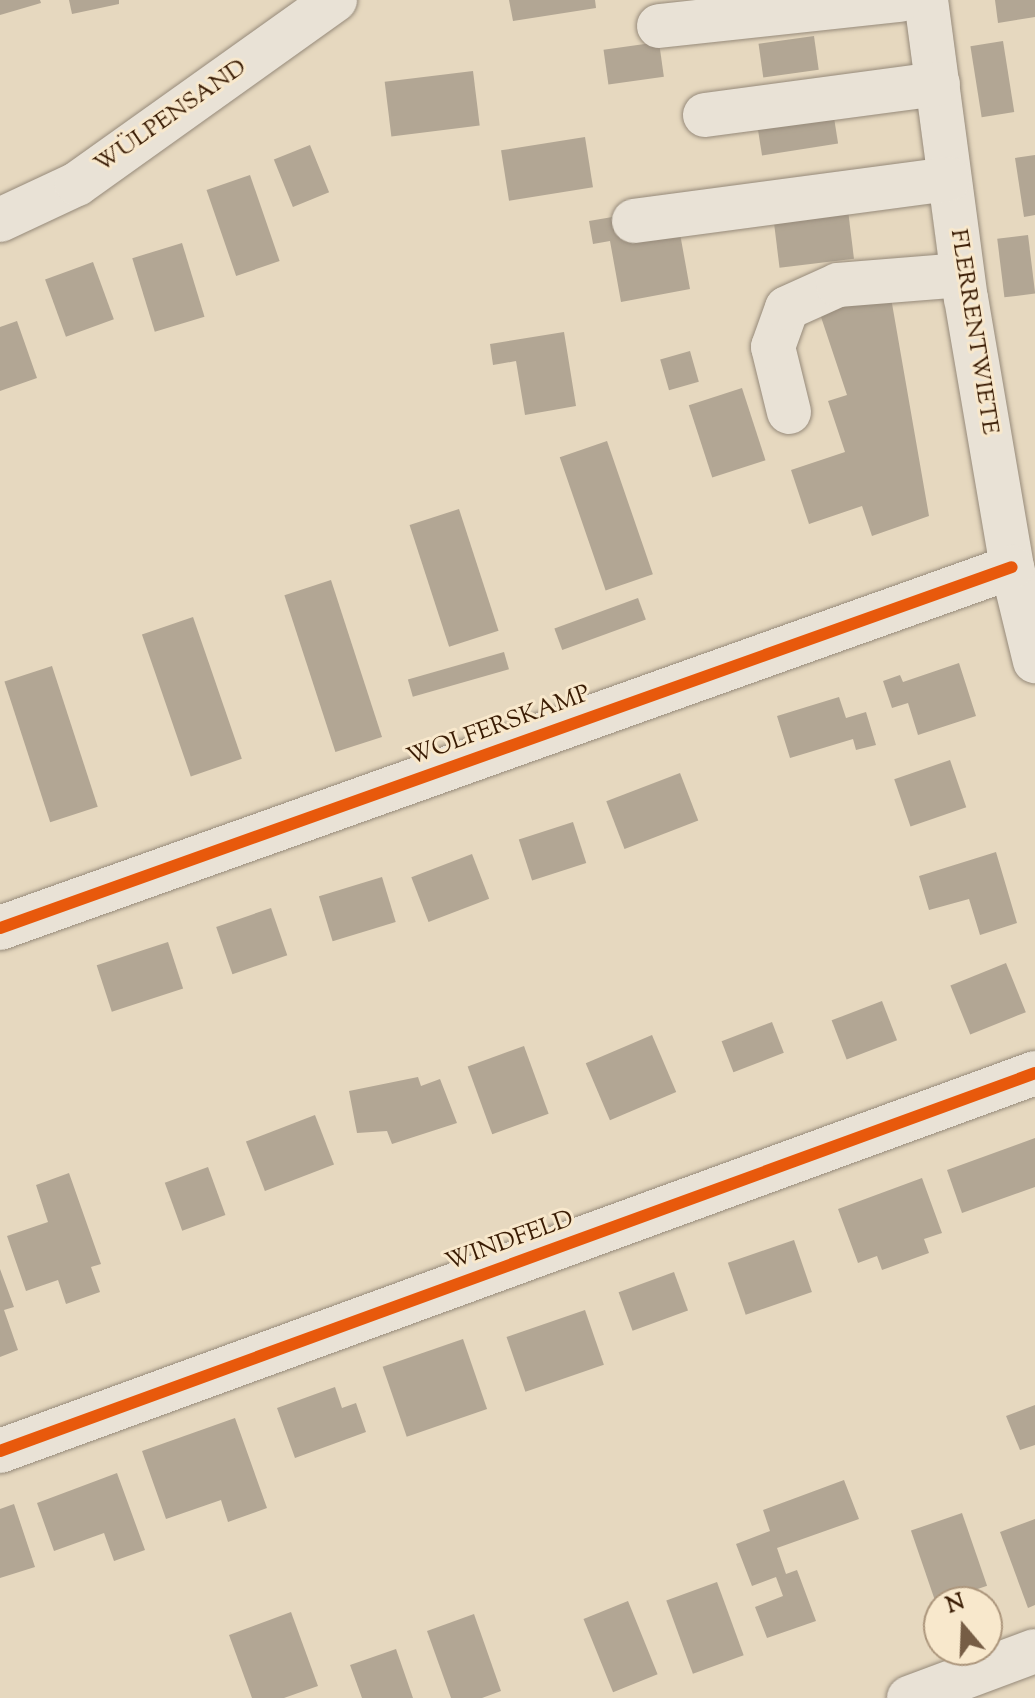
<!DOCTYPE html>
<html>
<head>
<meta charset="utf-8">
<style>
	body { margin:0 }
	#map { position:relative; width:1035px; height:1698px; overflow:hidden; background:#e6d8bf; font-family:"Sorts Mill Goudy",serif }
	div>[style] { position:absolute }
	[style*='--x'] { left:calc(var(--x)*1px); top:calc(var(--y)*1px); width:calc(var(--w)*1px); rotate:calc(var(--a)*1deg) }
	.building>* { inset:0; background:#b2a694; transform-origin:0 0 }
	.roads { filter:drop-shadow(0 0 2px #968a7a) drop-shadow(0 0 2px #968a7a) }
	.minor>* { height:44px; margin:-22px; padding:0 22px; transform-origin:22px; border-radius:22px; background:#e9e2d6 }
	.cycleway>* { height:12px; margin:-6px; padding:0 6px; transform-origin:6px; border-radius:6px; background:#e8590c }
	span { translate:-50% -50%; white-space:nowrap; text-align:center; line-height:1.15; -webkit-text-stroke:6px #f8e8cc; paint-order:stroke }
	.street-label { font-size:24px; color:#391b03 }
	.north { position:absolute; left:923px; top:1586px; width:80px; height:80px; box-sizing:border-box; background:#f8e8cc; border:2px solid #ac967c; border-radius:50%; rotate:341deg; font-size:22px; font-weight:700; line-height:32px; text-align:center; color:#391b03 }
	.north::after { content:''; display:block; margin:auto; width:28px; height:36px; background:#765d45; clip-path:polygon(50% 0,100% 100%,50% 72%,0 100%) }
</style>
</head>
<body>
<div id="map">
	<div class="building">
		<i style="clip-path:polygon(0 0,40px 0,41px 3px,0 15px)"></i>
		<i style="clip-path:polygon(69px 0,119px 0,119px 4px,72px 14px)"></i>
		<i style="clip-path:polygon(509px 0,595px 0,596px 8px,513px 21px)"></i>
		<i style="clip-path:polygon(995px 0,1035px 0,1035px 17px,998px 23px)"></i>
		<i style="left:814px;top:36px;width:34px;height:56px;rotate:82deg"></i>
		<i style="left:1003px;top:41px;width:72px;height:33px;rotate:81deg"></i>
		<i style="left:659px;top:42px;width:35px;height:56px;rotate:82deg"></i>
		<i style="left:473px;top:71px;width:55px;height:89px;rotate:83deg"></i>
		<i style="left:832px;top:105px;width:39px;height:77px;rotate:81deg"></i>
		<i style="left:585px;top:137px;width:51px;height:85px;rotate:81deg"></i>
		<i style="left:310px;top:145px;width:51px;height:39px;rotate:68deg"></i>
		<i style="clip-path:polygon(1035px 155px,1035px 215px,1024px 217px,1015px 158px)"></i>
		<i style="left:250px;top:175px;width:91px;height:46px;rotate:71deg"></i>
		<i style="left:848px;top:210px;width:49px;height:75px;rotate:83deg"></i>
		<i style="clip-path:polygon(624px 215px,679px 228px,690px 289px,621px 302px,610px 241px,593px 244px,589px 221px)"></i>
		<i style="left:1028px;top:235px;width:59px;height:31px;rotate:83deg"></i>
		<i style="left:182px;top:243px;width:77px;height:52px;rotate:73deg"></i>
		<i style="left:93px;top:262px;width:61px;height:51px;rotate:70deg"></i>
		<i style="clip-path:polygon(890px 292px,929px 516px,872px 536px,862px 506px,809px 524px,791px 470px,845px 452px,828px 401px,847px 395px,819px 311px)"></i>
		<i style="clip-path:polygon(17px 321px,37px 378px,0 391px,0 327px)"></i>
		<i style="clip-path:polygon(564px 332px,576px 406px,525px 415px,516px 361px,493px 365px,490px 344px)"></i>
		<i style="left:690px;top:351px;width:32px;height:31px;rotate:74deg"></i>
		<i style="left:742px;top:388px;width:76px;height:56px;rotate:72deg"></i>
		<i style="left:607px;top:441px;width:141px;height:50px;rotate:71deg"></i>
		<i style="left:459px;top:509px;width:128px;height:52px;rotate:72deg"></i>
		<i style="left:331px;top:580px;width:165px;height:49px;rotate:72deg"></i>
		<i style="left:638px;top:598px;width:23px;height:89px;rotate:70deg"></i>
		<i style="left:193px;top:617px;width:150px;height:54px;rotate:71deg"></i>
		<i style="left:504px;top:652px;width:18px;height:100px;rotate:74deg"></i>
		<i style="clip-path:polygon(959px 663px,976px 716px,918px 735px,908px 703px,892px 708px,883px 681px,900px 675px,903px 682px)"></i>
		<i style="left:52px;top:666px;width:148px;height:50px;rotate:72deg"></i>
		<i style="clip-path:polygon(839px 697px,846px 718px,866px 712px,876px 745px,856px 750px,853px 739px,790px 758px,777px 716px)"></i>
		<i style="left:950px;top:760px;width:50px;height:59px;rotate:71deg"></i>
		<i style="left:680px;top:773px;width:51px;height:79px;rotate:69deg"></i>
		<i style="left:573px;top:822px;width:43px;height:57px;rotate:72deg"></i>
		<i style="clip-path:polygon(996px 852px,1017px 923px,980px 935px,969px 899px,929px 910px,919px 876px)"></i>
		<i style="left:472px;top:854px;width:48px;height:65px;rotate:69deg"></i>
		<i style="left:382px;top:877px;width:47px;height:66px;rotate:73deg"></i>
		<i style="left:271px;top:908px;width:50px;height:58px;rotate:71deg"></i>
		<i style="left:168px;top:942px;width:49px;height:75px;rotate:72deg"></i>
		<i style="left:1006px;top:963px;width:53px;height:60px;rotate:68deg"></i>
		<i style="left:882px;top:1001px;width:42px;height:54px;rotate:69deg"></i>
		<i style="left:772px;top:1022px;width:33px;height:54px;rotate:69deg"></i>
		<i style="left:652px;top:1035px;width:62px;height:72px;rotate:67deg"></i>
		<i style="left:524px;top:1046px;width:72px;height:60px;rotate:70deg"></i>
		<i style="clip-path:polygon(418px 1077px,421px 1086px,440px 1079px,457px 1123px,392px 1144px,387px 1131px,357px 1133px,349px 1091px)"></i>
		<i style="left:315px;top:1115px;width:53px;height:74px;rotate:69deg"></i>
		<i style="clip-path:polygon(1035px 1138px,1035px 1187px,962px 1213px,947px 1170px)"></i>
		<i style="left:208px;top:1167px;width:51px;height:46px;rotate:70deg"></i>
		<i style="clip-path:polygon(69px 1173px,101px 1264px,91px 1267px,100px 1292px,66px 1304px,58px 1280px,26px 1291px,7px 1236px,48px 1222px,36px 1185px)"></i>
		<i style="clip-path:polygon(922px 1178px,942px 1233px,924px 1239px,929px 1253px,882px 1270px,877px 1256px,858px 1263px,838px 1209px)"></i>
		<i style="left:794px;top:1240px;width:55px;height:70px;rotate:71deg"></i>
		<i style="clip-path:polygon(0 1269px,14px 1307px,4px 1310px,18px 1350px,0 1357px)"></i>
		<i style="left:674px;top:1272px;width:41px;height:59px;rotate:70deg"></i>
		<i style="left:585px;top:1310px;width:58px;height:83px;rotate:71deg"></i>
		<i style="left:463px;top:1339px;width:74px;height:85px;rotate:71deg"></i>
		<i style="clip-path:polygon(335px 1387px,342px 1408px,356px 1403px,366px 1432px,295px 1458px,277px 1408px)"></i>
		<i style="clip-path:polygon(1035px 1405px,1035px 1445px,1020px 1450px,1006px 1416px)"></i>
		<i style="clip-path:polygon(235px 1418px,267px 1508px,228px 1522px,221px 1500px,166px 1519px,142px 1451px)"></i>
		<i style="clip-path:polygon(117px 1473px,145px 1550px,114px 1561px,104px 1533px,54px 1551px,37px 1503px)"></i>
		<i style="clip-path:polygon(844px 1480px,859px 1519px,777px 1548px,786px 1574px,797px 1570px,816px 1621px,767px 1638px,755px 1607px,783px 1596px,776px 1577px,752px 1586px,736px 1544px,770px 1531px,763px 1510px)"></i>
		<i style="clip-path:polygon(14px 1504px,35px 1567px,0 1578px,0 1509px)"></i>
		<i style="left:962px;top:1513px;width:77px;height:54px;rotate:71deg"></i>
		<i style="clip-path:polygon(1035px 1519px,1035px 1605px,1028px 1608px,1000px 1532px)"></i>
		<i style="left:717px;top:1582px;width:78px;height:54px;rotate:70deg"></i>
		<i style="left:628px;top:1601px;width:79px;height:48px;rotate:68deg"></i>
		<i style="clip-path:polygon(291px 1612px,318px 1686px,284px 1698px,252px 1698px,229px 1635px)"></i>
		<i style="clip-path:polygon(474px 1614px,501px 1691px,482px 1698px,451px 1698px,427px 1631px)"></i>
		<i style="clip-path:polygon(396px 1649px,413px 1698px,362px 1698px,350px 1665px)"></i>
	</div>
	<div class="roads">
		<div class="minor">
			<i style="--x:926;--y:0;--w:301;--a:82.4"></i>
			<i style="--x:966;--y:298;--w:273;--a:80.3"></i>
			<i style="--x:1012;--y:567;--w:97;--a:76.3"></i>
			<i style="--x:659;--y:26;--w:242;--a:-6.2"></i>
			<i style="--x:705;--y:115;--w:235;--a:-7.6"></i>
			<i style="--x:0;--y:220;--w:85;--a:-25.1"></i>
			<i style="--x:77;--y:184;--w:317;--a:-35.5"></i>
			<i style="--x:634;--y:221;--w:318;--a:-7.6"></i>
			<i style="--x:789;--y:412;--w:67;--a:-103.8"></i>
			<i style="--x:773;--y:347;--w:41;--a:-70.3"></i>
			<i style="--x:787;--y:308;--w:56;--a:-24.3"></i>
			<i style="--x:838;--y:285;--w:124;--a:-4.6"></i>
			<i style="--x:0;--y:928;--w:1074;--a:-19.63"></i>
			<i style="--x:0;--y:1451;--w:1102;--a:-20.06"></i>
			<i style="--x:909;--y:1698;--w:134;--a:-20.5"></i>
		</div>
	</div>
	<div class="cycleway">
		<i style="--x:0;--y:928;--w:1074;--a:-19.63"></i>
		<i style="--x:0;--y:1451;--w:1102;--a:-20.06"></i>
	</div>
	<div class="street-label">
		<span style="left:171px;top:117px;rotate:-35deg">WÜLPENSAND</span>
		<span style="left:973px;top:332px;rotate:81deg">FLERRENTWIETE</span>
		<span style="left:499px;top:727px;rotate:-20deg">WOLFERSKAMP</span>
		<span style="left:510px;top:1242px;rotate:-20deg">WINDFELD</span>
	</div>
	<div class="north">N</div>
</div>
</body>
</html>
